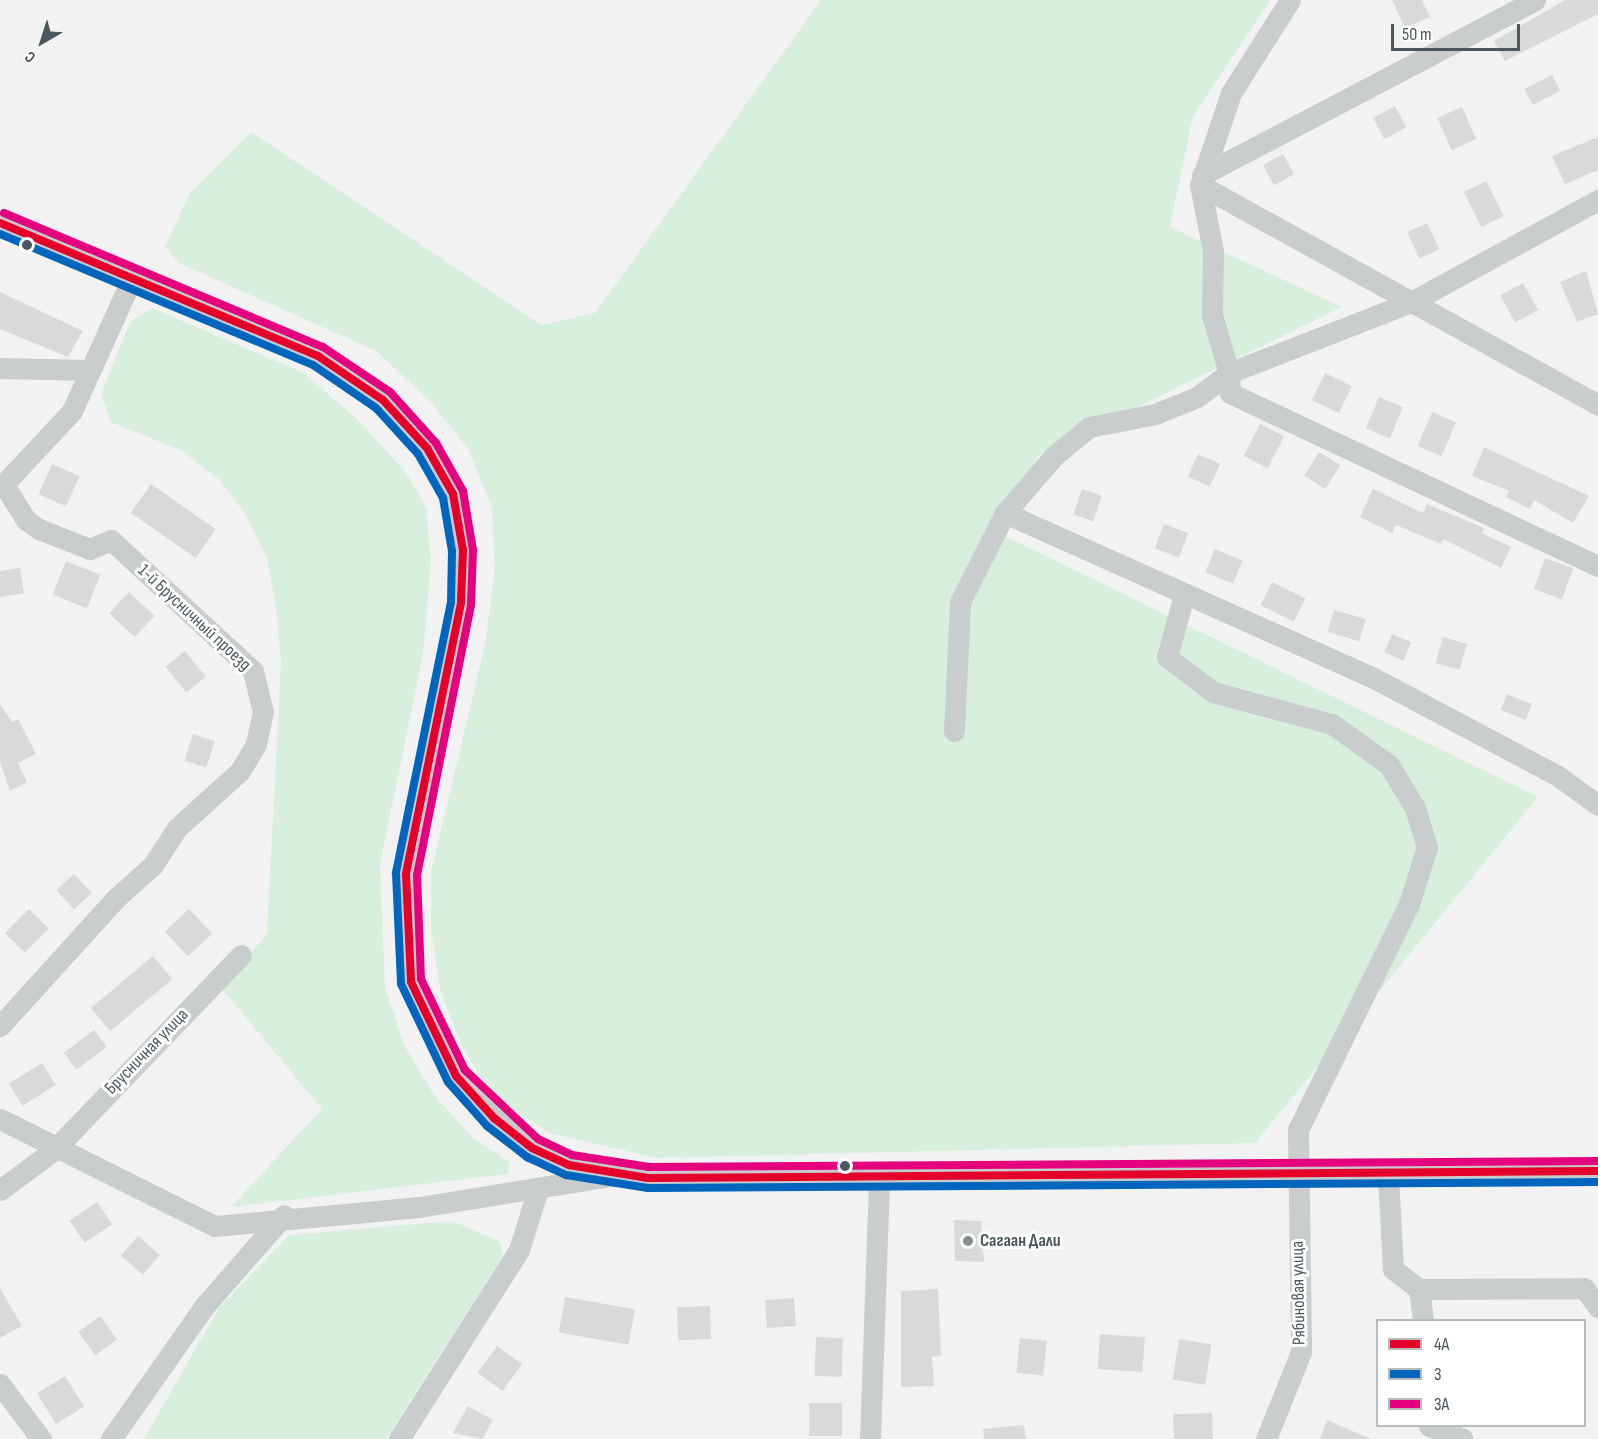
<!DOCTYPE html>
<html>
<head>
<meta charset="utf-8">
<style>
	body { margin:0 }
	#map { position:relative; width:1598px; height:1439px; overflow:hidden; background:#f2f2f2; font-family:"Sofia Sans Condensed",sans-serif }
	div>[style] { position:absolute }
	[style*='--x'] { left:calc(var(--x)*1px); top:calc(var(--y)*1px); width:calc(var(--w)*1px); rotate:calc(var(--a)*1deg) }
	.green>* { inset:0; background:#d8efde }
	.building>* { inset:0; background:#d8dada; transform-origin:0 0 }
	.minor>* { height:21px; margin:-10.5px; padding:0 10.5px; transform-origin:10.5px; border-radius:10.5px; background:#cacdcd }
	.major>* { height:26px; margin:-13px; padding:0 13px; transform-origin:13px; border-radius:13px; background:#c8cbcd }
	.bus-1>* { height:8px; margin:-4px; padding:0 4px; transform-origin:4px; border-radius:4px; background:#e4002b }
	.bus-2>* { height:8px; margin:-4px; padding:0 4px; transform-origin:4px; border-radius:4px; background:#0065bd }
	.bus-3>* { height:8px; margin:-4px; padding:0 4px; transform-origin:4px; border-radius:4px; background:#e5007d }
	.dots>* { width:16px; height:16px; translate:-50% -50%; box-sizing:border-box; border:3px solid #fff; border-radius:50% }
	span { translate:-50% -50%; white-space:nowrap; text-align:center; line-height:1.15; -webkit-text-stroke:6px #fff; paint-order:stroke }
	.street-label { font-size:18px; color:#4a575d }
	.poi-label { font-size:18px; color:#4a575d; font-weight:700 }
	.left { translate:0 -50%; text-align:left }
	.legend { position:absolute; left:1376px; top:1319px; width:210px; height:108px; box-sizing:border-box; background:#fff; border:2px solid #b7bcbe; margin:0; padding:8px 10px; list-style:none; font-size:18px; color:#4a575d }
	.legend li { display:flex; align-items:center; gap:12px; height:30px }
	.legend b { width:30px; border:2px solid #b7bcbe }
	.north { position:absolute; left:12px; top:12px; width:60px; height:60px; -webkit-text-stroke:4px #fff; paint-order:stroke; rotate:219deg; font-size:16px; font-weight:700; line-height:24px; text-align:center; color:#4a575d }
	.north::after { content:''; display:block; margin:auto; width:21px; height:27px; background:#4a575d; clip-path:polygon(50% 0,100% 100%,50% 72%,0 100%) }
	.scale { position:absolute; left:1391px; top:24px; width:129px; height:27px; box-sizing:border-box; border:3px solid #4a575d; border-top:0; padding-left:8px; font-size:18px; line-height:21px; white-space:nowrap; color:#4a575d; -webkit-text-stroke:4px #fff; paint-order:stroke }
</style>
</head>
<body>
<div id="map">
	<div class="green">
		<i style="clip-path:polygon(821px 0,1270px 0,1193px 116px,1170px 227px,1342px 307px,1039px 455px,997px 532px,1538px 797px,1255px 1143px,656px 1158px,549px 1133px,511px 1108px,481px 1078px,460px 1042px,440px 989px,431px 928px,431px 872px,485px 645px,495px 569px,492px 508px,468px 449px,431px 402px,376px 351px,179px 263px,165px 246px,190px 193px,251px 132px,541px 325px,595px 313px)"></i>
		<i style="clip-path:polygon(152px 308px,304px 373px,358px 420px,407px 474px,426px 508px,431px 561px,423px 655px,380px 865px,385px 987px,404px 1045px,434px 1095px,474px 1139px,510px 1162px,508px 1174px,231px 1207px,322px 1109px,223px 990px,267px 933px,281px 661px,276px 607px,267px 559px,245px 514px,220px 480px,180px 450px,111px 422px,101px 394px,130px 322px)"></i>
		<i style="clip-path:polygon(453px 1221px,500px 1242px,503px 1256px,386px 1439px,144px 1439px,218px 1309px,289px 1235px)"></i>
	</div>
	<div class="building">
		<i style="clip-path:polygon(1392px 0,1422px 0,1430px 17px,1405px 28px)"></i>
		<i style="clip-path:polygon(1565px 0,1598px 0,1598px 14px,1505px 61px,1494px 41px)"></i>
		<i style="left:1552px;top:75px;width:18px;height:31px;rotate:63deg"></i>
		<i style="left:1395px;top:106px;width:24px;height:25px;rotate:62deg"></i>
		<i style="left:1462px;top:107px;width:35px;height:27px;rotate:66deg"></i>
		<i style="clip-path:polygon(1598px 137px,1598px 170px,1565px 184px,1552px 156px)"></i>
		<i style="left:1283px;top:154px;width:23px;height:23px;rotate:61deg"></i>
		<i style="left:1486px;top:181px;width:39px;height:25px;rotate:63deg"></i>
		<i style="left:1427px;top:223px;width:29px;height:22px;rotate:65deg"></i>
		<i style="clip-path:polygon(1586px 271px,1598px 314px,1577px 322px,1560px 282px)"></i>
		<i style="left:1523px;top:283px;width:31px;height:26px;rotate:61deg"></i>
		<i style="clip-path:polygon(0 292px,83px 331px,68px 357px,0 329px)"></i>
		<i style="left:1325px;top:373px;width:30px;height:30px;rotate:26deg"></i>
		<i style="left:1379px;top:397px;width:26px;height:34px;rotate:23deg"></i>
		<i style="left:1432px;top:412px;width:26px;height:37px;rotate:23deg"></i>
		<i style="left:1260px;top:424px;width:27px;height:36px;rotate:27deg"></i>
		<i style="clip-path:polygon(1484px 447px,1589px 496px,1573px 523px,1534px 500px,1530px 509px,1506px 497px,1509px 491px,1472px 476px)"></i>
		<i style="left:1319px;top:452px;width:25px;height:28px;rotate:32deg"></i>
		<i style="left:1198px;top:454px;width:24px;height:25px;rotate:24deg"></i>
		<i style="left:52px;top:464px;width:30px;height:33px;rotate:24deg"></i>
		<i style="left:151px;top:484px;width:79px;height:35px;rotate:35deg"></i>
		<i style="left:1082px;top:489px;width:21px;height:27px;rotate:19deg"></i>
		<i style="clip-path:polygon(1373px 489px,1423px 513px,1427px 504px,1484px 528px,1482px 533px,1511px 547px,1501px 568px,1443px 539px,1441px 544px,1396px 525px,1392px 533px,1360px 517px)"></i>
		<i style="left:1164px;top:524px;width:26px;height:26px;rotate:21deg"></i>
		<i style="left:1215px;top:549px;width:30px;height:25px;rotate:23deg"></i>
		<i style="left:1545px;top:558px;width:30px;height:33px;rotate:20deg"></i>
		<i style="left:66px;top:561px;width:37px;height:36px;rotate:22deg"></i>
		<i style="clip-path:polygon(20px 568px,24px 593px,0 597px,0 571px)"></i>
		<i style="left:1272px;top:582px;width:37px;height:26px;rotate:26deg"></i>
		<i style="left:129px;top:592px;width:35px;height:29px;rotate:43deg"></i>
		<i style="left:1334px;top:610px;width:33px;height:23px;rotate:16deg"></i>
		<i style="left:1392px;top:634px;width:21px;height:20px;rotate:23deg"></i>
		<i style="left:1443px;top:637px;width:25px;height:27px;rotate:16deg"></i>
		<i style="left:185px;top:651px;width:33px;height:25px;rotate:51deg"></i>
		<i style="left:1507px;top:694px;width:27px;height:17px;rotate:22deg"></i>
		<i style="clip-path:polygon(0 704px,12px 722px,18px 719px,36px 754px,18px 763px,27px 782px,10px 791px,0 762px)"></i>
		<i style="left:193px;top:734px;width:23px;height:28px;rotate:18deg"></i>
		<i style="left:74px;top:874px;width:26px;height:24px;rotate:47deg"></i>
		<i style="left:29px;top:909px;width:28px;height:34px;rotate:45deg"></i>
		<i style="left:189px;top:909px;width:34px;height:33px;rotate:47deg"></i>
		<i style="left:153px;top:956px;width:30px;height:81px;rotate:50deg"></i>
		<i style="left:94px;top:1030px;width:21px;height:38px;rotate:53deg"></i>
		<i style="left:42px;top:1063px;width:26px;height:39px;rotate:58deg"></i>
		<i style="left:97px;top:1202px;width:27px;height:33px;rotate:56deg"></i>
		<i style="clip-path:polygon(954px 1220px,981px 1221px,984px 1262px,955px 1261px)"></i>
		<i style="left:138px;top:1236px;width:29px;height:26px;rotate:41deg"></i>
		<i style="clip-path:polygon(0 1288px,22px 1326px,0 1338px)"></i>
		<i style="clip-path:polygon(938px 1289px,941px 1356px,932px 1357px,934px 1386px,901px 1387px,901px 1291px)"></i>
		<i style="left:565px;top:1297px;width:71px;height:36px;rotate:10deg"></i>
		<i style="left:794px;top:1298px;width:28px;height:29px;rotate:86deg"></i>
		<i style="left:710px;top:1306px;width:33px;height:33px;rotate:88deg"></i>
		<i style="left:100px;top:1316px;width:29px;height:27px;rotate:54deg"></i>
		<i style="left:1100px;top:1334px;width:45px;height:35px;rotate:4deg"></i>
		<i style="left:816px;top:1337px;width:27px;height:39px;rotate:2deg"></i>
		<i style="left:1020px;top:1338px;width:27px;height:35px;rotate:6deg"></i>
		<i style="left:1179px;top:1339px;width:33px;height:41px;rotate:9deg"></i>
		<i style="left:497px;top:1346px;width:31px;height:33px;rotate:36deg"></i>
		<i style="left:65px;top:1376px;width:36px;height:33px;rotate:58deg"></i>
		<i style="left:809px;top:1403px;width:33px;height:33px"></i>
		<i style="clip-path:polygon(468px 1406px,493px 1420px,482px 1439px,453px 1433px)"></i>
		<i style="left:1212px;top:1413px;width:26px;height:39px;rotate:88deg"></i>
		<i style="clip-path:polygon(1327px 1420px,1371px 1439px,1320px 1439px)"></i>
		<i style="clip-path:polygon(1024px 1425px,1026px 1439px,984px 1439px,983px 1429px)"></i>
	</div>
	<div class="minor">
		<i style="--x:1202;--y:175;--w:376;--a:-27.7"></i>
		<i style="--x:1200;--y:185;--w:455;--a:28.9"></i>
		<i style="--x:1598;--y:200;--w:213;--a:151.4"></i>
		<i style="--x:1411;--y:302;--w:195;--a:158.7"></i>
		<i style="--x:1229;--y:373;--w:20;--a:87"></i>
		<i style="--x:1230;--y:393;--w:407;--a:25.2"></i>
		<i style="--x:0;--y:368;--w:90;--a:1.3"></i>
		<i style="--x:0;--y:488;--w:105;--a:-46.9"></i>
		<i style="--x:72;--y:411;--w:148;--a:-65.7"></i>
		<i style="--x:1005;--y:513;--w:400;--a:24.1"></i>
		<i style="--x:1370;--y:676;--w:213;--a:28"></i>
		<i style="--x:1558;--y:776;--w:49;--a:35.9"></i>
		<i style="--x:1184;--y:595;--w:64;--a:105.3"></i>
		<i style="--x:1167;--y:657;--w:58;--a:37.3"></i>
		<i style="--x:1213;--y:692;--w:123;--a:15.1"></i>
		<i style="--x:1332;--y:724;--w:70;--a:35.7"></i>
		<i style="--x:1389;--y:765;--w:50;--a:58.8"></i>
		<i style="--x:1415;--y:808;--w:41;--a:72.9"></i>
		<i style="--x:1427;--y:847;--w:60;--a:107.5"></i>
		<i style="--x:1409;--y:904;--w:252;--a:116.2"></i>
		<i style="--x:1298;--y:1130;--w:222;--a:89.2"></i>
		<i style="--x:1301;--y:1352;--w:94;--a:111.9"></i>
		<i style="--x:954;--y:731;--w:129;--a:-87.3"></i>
		<i style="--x:960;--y:602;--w:100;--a:-63.2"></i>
		<i style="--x:1005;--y:513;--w:75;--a:-49.3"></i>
		<i style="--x:1054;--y:456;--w:45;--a:-39.6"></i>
		<i style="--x:1089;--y:427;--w:67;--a:-11.1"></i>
		<i style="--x:1155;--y:414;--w:45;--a:-22"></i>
		<i style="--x:1197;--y:397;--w:40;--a:-37"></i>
		<i style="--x:1229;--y:373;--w:60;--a:-106.3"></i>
		<i style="--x:1212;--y:315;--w:64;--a:-89.1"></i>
		<i style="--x:1213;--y:251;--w:67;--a:-101.1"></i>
		<i style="--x:1200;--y:185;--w:97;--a:-71.4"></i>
		<i style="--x:1231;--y:93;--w:110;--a:-57.6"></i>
		<i style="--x:0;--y:1026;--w:171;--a:-47.8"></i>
		<i style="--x:115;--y:899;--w:51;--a:-41.8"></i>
		<i style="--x:153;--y:865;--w:44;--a:-57"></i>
		<i style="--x:177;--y:828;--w:85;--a:-42.1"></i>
		<i style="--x:240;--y:771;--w:31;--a:-59"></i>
		<i style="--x:256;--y:744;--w:33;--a:-78"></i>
		<i style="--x:263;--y:712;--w:42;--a:-103.7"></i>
		<i style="--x:253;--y:671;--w:193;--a:-137.3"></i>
		<i style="--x:111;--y:540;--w:23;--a:157"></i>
		<i style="--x:90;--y:549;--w:55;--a:-158.6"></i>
		<i style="--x:39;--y:529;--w:16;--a:-145"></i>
		<i style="--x:26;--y:520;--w:41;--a:-122.2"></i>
		<i style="--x:0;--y:1119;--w:240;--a:26.5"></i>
		<i style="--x:215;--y:1226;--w:205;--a:-5.3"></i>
		<i style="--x:419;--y:1207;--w:193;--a:-9.2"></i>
		<i style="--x:1388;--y:1175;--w:94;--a:87"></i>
		<i style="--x:1393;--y:1269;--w:33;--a:38"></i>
		<i style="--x:0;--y:1190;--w:67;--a:-36.5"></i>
		<i style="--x:54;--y:1150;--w:270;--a:-46.2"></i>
		<i style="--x:1423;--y:1320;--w:31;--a:-97"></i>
		<i style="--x:1419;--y:1289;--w:165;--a:-0.3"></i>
		<i style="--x:1584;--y:1288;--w:24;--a:54"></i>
		<i style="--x:0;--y:1384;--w:69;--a:53.3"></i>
		<i style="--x:1429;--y:1426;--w:36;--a:21"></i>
		<i style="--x:111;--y:1439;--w:165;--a:-54.9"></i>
		<i style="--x:206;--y:1304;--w:118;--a:-48.8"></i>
		<i style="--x:399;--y:1439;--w:224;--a:-57.6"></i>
		<i style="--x:519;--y:1250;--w:64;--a:-72.7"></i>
		<i style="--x:870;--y:1439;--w:261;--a:-88"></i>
	</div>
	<div class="major">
		<i style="--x:0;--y:223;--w:345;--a:22.7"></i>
		<i style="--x:318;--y:356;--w:78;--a:34.1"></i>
		<i style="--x:383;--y:400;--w:65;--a:47.5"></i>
		<i style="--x:427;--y:448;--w:53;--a:60.5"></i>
		<i style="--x:453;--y:494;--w:57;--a:79.9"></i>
		<i style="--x:463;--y:550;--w:53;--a:92.2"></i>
		<i style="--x:461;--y:603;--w:277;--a:101.5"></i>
		<i style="--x:406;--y:874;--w:108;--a:87.3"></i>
		<i style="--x:411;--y:982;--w:104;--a:64.4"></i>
		<i style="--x:456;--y:1076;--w:57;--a:47.9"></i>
		<i style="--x:494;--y:1118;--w:48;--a:38.3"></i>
		<i style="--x:532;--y:1148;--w:41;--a:24.7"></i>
		<i style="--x:569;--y:1165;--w:80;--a:9.3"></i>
		<i style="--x:648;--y:1178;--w:950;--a:-0.42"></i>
	</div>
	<div class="bus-1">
		<i style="--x:0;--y:223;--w:345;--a:22.7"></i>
		<i style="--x:318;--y:356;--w:78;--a:34.1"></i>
		<i style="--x:383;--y:400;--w:65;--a:47.5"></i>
		<i style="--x:427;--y:448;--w:53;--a:60.5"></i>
		<i style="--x:453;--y:494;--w:57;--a:79.9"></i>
		<i style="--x:463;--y:550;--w:53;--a:92.2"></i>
		<i style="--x:461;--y:603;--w:277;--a:101.5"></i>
		<i style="--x:406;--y:874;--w:108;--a:87.3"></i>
		<i style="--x:411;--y:982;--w:104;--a:64.4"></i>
		<i style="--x:456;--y:1076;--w:57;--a:47.9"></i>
		<i style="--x:494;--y:1118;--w:48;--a:38.3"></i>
		<i style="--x:532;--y:1148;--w:41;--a:24.7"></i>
		<i style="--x:569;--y:1165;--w:80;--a:9.3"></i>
		<i style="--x:648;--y:1178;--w:950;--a:-0.42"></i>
	</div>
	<div class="bus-2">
		<i style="--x:0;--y:234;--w:339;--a:22.7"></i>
		<i style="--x:313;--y:365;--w:76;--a:34.3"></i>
		<i style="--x:376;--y:408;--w:62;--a:47.6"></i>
		<i style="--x:418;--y:454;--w:51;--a:60.4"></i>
		<i style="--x:443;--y:498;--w:54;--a:80.4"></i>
		<i style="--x:452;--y:551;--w:51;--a:91.1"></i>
		<i style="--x:451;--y:602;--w:277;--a:101.5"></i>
		<i style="--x:396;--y:873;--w:111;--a:87.4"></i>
		<i style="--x:401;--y:984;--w:109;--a:64.4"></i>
		<i style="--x:448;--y:1082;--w:59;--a:48.4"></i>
		<i style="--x:487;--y:1126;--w:51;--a:37.8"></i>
		<i style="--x:527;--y:1157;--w:43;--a:24.8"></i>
		<i style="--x:566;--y:1175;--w:83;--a:9"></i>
		<i style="--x:648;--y:1188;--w:950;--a:-0.36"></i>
	</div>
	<div class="bus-3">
		<i style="--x:4;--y:213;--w:346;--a:22.8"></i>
		<i style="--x:323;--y:347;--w:81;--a:33.9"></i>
		<i style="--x:390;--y:392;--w:69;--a:48"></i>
		<i style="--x:436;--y:443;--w:55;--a:60.6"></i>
		<i style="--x:463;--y:491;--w:60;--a:80.4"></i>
		<i style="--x:473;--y:550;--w:55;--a:92.1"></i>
		<i style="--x:471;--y:605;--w:275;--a:101.3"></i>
		<i style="--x:417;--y:875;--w:104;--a:87.8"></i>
		<i style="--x:421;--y:979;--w:101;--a:64.2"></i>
		<i style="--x:465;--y:1070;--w:100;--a:43.4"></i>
		<i style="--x:538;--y:1139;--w:38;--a:25"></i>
		<i style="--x:572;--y:1155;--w:78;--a:8.9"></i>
		<i style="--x:649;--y:1167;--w:949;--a:-0.36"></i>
	</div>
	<div class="dots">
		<i style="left:27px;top:245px;background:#4a575d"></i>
		<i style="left:845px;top:1166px;background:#4a575d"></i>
		<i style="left:968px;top:1241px;background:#858d91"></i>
	</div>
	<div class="street-label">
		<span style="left:194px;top:618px;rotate:43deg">1-й Брусничный проезд</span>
		<span style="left:147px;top:1052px;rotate:-46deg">Брусничная улица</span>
		<span style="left:1299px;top:1293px;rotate:-91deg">Рябиновая улица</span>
	</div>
	<div class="poi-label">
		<span class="left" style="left:980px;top:1241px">Сагаан Дали</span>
	</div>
	<ul class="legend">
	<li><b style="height:8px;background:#e4002b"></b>4А</li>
	<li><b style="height:8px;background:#0065bd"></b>3</li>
	<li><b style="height:8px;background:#e5007d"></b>3А</li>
	</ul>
	<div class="north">С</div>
	<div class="scale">50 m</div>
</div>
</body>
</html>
